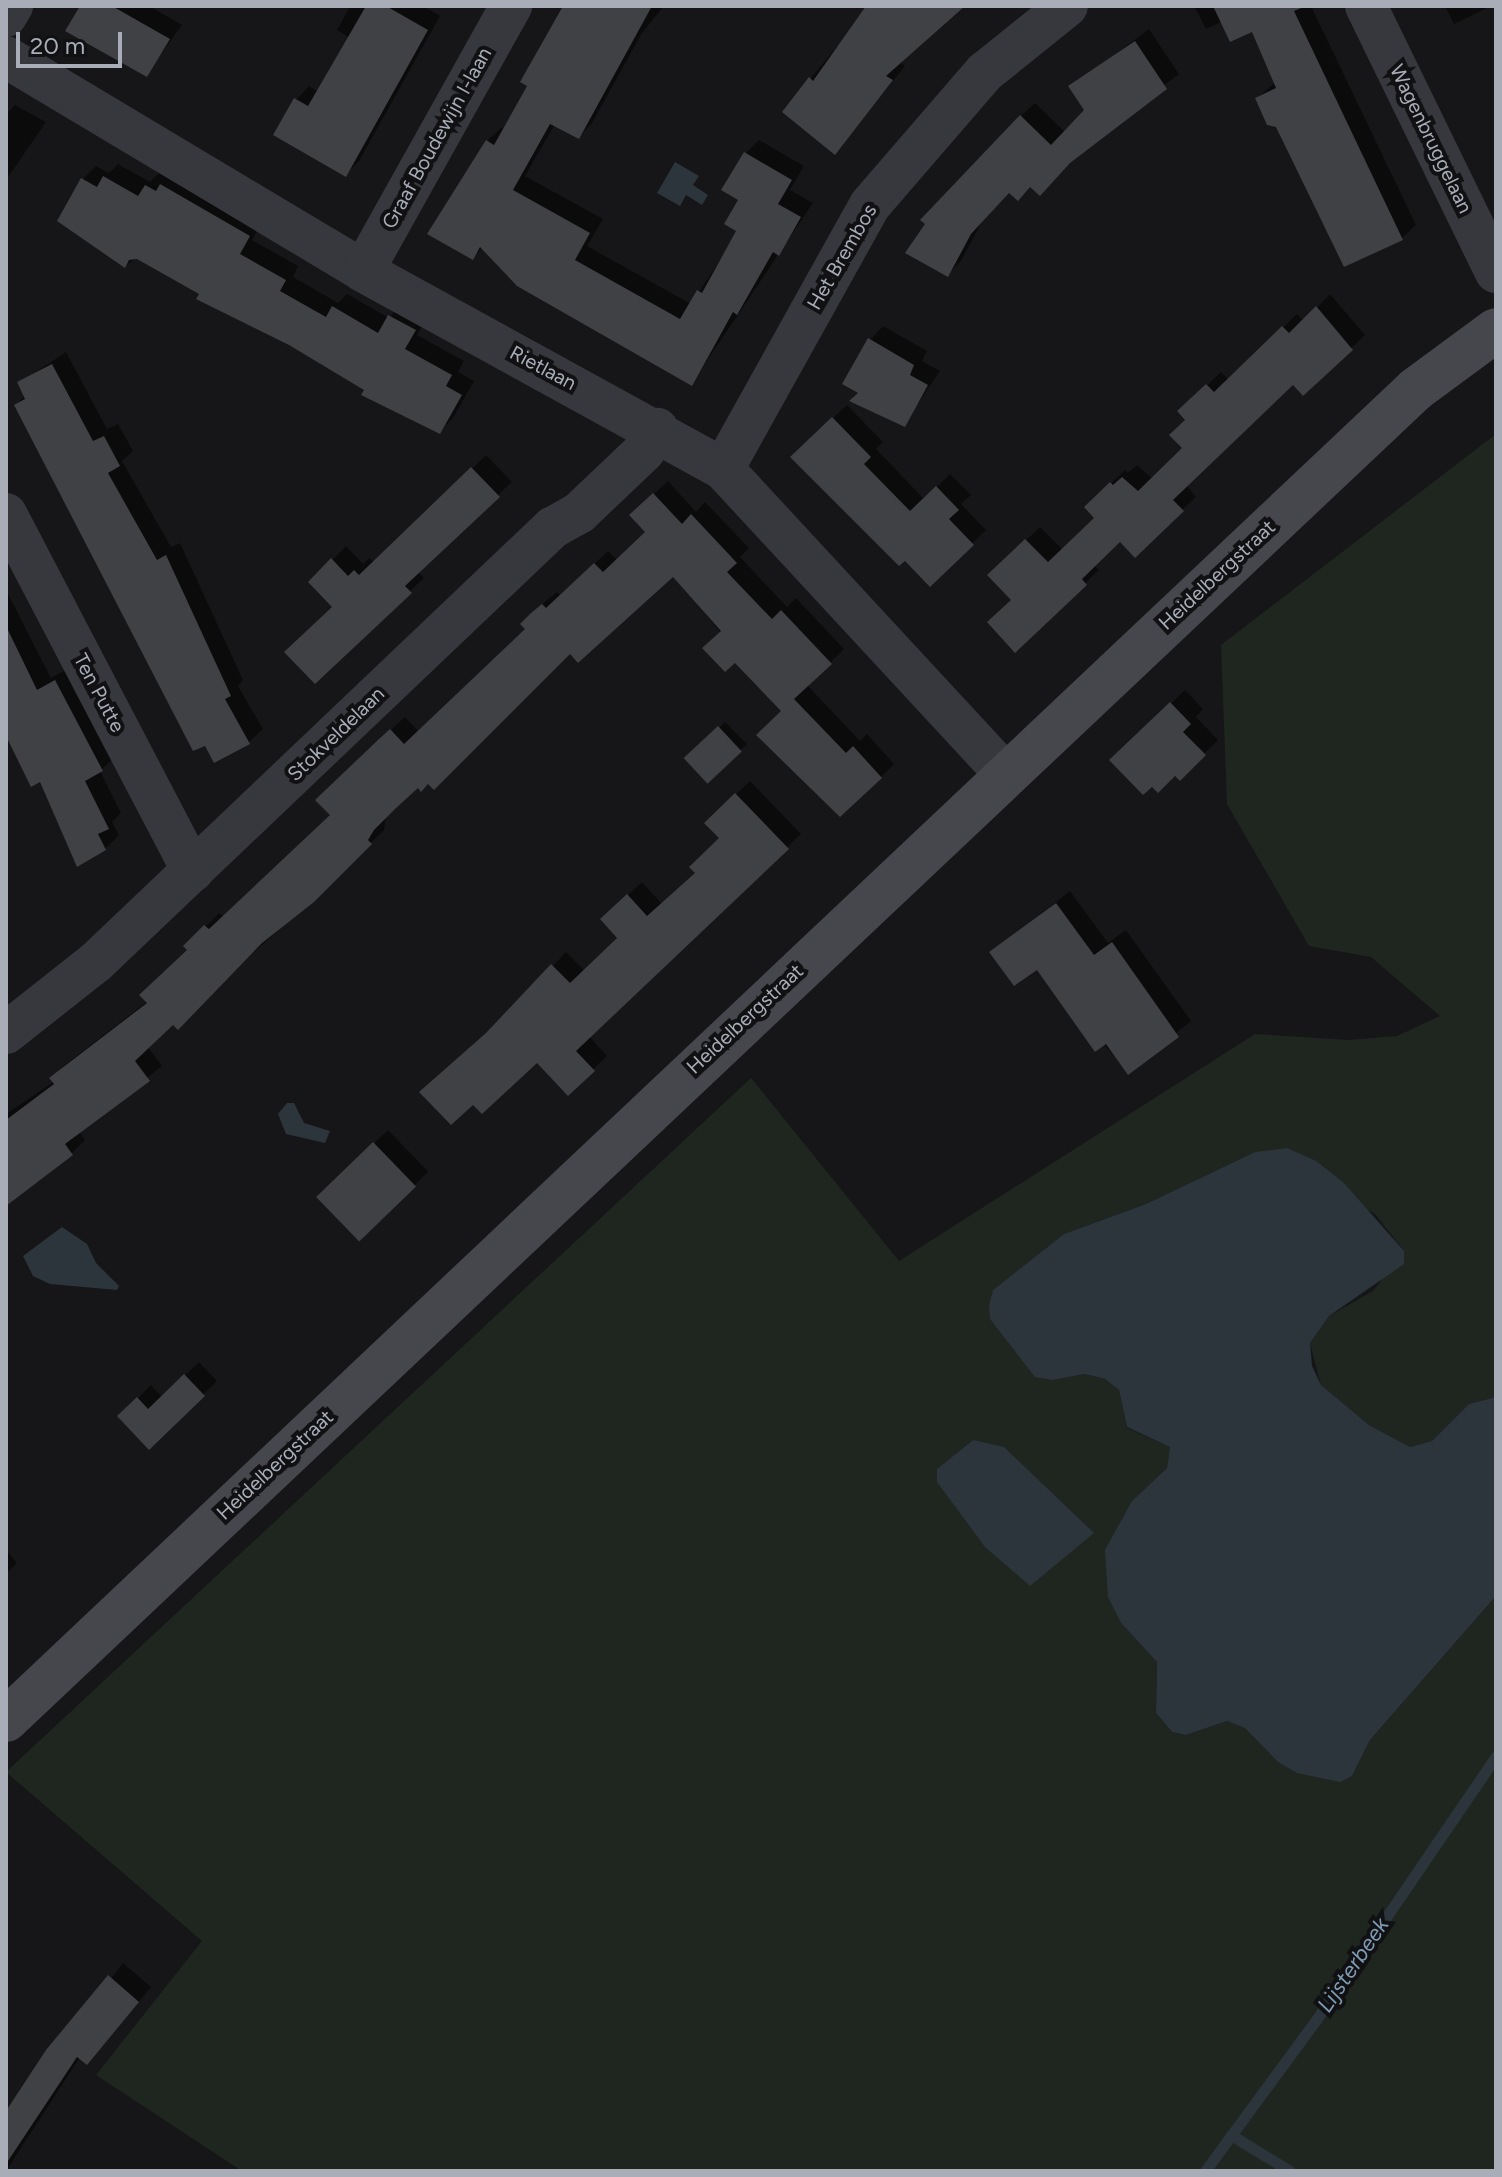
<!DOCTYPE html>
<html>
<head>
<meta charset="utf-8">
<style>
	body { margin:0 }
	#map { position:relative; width:1502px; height:2177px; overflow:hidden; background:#161618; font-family:Figtree,sans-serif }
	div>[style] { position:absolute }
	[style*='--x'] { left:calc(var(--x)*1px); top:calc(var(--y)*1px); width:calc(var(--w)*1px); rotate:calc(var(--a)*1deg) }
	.green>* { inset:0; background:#1e261f }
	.water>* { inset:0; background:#2c353c }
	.shadow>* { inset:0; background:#0007; transform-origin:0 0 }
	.stream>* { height:11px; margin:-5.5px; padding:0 5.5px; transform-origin:5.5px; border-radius:5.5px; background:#2c353c }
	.building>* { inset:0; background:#404145; transform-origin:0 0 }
	.street>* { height:42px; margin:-21px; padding:0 21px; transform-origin:21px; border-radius:21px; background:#37383d }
	.secondary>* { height:44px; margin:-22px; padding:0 22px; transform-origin:22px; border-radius:22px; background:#45474d }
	span { translate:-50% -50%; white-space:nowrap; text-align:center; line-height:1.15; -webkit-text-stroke:8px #111113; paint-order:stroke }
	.street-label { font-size:20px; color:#a8adb8 }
	.water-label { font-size:22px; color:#7f9bb3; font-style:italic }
	.frame { position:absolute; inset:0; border:8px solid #a8adb8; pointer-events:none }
	.scale { position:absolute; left:16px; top:32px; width:106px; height:36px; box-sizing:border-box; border:4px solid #a8adb8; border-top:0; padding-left:10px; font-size:24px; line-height:28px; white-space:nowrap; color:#a8adb8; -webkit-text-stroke:6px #111113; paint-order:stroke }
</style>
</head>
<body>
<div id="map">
	<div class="green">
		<i style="clip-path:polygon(evenodd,1496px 434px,1496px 1397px,1469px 1404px,1432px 1441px,1410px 1447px,1369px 1425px,1321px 1385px,1310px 1343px,1329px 1316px,1373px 1291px,1404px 1251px,1375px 1214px,1255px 1152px,1146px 1204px,1064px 1234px,993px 1290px,1053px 1380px,1085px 1374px,1105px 1379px,1119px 1390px,1127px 1428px,1170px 1447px,1167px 1468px,1132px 1501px,1121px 1623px,1157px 1662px,1156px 1713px,1172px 1732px,1186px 1735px,1227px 1721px,1246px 1728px,1278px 1762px,1352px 1776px,1370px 1740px,1496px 1596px,1496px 2171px,242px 2171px,96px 2075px,202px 1941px,6px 1772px,751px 1078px,899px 1261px,1255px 1034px,1348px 1040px,1397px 1036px,1440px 1016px,1371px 957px,1309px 946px,1227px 804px,1221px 645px,1496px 434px,973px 1440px,1030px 1586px,937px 1469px,973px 1440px)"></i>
	</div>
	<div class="water">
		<i style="clip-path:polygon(675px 162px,699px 176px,693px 185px,708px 195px,702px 205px,686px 195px,680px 206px,657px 193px)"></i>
		<i style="clip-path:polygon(287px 1103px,294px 1103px,304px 1123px,330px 1131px,325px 1143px,286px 1134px,278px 1114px)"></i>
		<i style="clip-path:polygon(1287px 1148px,1316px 1161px,1343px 1182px,1404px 1251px,1404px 1264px,1329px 1316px,1310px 1343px,1312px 1366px,1321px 1385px,1369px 1425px,1410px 1447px,1432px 1441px,1469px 1404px,1496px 1397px,1496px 1596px,1370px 1740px,1352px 1776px,1340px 1782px,1297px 1773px,1278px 1762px,1245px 1728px,1227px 1721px,1186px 1735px,1172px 1732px,1156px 1713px,1157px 1662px,1121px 1623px,1108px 1597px,1105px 1550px,1132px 1501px,1167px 1468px,1170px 1447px,1127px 1427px,1119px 1390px,1105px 1379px,1085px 1374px,1053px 1380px,1035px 1377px,990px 1319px,989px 1305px,993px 1290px,1064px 1234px,1146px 1204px,1255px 1152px)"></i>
		<i style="clip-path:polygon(62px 1227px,87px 1244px,96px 1263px,119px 1286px,117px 1290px,50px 1284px,33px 1276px,23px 1256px)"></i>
		<i style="clip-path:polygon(973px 1440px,1004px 1447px,1094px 1533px,1030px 1586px,985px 1547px,937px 1482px,937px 1469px)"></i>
	</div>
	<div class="shadow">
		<i style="clip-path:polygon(82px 6px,149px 6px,182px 25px,146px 75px)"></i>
		<i style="clip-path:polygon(350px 6px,423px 6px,440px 16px,359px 161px,346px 174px,296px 100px,309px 86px,319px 92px,350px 38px,337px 30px)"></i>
		<i style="clip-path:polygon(569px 6px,664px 6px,642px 33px,592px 123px,579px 137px,555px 124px,525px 176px,603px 219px,587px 246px,691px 304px,739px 231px,746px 153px,759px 140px,804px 166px,790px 190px,813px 203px,692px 383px,483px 247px,472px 258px,487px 141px,501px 128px,505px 130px)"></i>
		<i style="clip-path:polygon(871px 6px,962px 6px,899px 62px,905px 66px,835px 152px,810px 79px)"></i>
		<i style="clip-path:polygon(1194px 6px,1311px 6px,1416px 225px,1402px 238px,1345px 265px,1277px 125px,1257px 98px,1276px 82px,1253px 29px,1223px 21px,1206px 29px)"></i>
		<i style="clip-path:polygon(1445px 6px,1491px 6px,1454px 24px)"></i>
		<i style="clip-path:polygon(1149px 29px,1179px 74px,1031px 185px,1010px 191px,984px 218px,961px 261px,948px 274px,1021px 116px,1035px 103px,1065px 132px,1086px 110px,1086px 76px)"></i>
		<i style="clip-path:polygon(15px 105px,46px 122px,6px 180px,6px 114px)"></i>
		<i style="clip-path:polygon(118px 164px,150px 182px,160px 172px,262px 222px,252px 240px,298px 266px,293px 277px,338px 303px,347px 294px,389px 318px,404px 302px,428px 316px,417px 335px,464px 361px,458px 372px,474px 381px,453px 418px,439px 432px,138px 257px,125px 266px,83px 179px,96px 166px,109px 173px)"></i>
		<i style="clip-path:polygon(1330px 294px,1365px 335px,1303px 394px,1293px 383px,1186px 485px,1196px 497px,1182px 510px,1120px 540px,1094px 565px,1099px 570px,1015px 650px,1014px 599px,990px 575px,1040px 527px,1063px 550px,1097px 518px,1086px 507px,1125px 470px,1128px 473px,1137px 465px,1153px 479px,1185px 448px,1194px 398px,1221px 372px,1229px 380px,1297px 314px,1304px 321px)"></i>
		<i style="clip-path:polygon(883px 326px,927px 351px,922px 361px,940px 371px,904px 424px,861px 392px,870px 340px)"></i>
		<i style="clip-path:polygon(66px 352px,107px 429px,118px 424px,133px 451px,122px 461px,171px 547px,180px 543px,243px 680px,238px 686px,263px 729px,249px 742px,214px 760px,16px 405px,26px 395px,19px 383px)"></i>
		<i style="clip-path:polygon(847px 405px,883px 442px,876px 449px,924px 499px,950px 474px,971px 495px,961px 504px,986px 530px,930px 584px,806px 443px)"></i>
		<i style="clip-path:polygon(486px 455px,512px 482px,417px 571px,424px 578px,315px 681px,335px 606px,311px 582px,346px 546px,363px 564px,369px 558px,375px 563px)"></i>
		<i style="clip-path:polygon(668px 481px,696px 512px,705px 502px,749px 548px,740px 557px,787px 607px,796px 598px,844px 649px,807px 685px,860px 741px,867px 734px,894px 764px,881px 777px,784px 710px,673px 574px,570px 651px,386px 816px,384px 830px,312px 900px,148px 1047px,162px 1066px,79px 1131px,85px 1140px,72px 1153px,6px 1184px,6px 1114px,55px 1081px,52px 1078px,66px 1064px,148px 1001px,189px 950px,186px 946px,219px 913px,224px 917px,332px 815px,318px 800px,395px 726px,405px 717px,419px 732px,528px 629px,523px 624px,547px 600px,557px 592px,561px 596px,608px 551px,617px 560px,648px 532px,632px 515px)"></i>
		<i style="clip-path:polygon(6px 590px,51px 678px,69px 668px,116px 756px,100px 771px,121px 813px,112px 822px,119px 835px,105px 849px,6px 734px)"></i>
		<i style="clip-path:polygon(1185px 690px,1203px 709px,1196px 717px,1218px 740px,1180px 778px,1112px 760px)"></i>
		<i style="left:725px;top:722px;width:31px;height:53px;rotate:45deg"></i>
		<i style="clip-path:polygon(750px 781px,801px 834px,589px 1036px,607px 1056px,568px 1093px,498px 1024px,566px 952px,585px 971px,620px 938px,616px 906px,642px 882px,662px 904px,698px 872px,721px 838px,706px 823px)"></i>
		<i style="clip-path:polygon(1070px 891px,1108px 943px,1126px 930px,1191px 1021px,1128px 1072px,1037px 967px,991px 952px)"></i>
		<i style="left:388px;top:1130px;width:58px;height:96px;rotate:46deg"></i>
		<i style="clip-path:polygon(199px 1362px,217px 1381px,149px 1447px,120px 1416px,151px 1385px,162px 1397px)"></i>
		<i style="clip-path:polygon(6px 1550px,17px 1563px,6px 1574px)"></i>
		<i style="clip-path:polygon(123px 1963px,151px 1987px,100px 2049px,80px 2057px,6px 2171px,6px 2113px)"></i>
	</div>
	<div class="stream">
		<i style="--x:1231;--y:2135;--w:69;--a:31.4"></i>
		<i style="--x:1205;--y:2171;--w:187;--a:-53.7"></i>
		<i style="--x:1316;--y:2020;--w:320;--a:-55.7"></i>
	</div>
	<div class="building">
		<i style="clip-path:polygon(80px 6px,112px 6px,170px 39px,147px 77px,65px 31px)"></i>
		<i style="clip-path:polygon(366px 6px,386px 6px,428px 30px,346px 177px,273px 135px,294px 98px,308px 106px)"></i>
		<i style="clip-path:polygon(563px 6px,652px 6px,579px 139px,550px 124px,513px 190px,590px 233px,575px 260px,680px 319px,697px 290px,702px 293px,736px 231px,724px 224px,738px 200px,721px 190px,744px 152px,792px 180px,778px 204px,801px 217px,779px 256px,773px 252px,737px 315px,733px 312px,692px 386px,517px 286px,480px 247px,473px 260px,427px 234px,486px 140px,494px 145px,527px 86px,520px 82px)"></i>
		<i style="clip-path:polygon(866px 6px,965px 6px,886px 76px,893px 80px,835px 155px,782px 112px,809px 77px,813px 81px)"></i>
		<i style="clip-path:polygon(1213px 6px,1306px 6px,1294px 11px,1403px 240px,1344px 267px,1276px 127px,1267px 125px,1255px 98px,1276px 88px,1252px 32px,1230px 42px)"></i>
		<i style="clip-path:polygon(1135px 41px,1167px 89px,1070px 163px,1040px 196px,1030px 187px,1018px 201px,1009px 193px,971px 234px,948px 277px,905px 253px,925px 224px,920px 220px,1020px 115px,1051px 145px,1084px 110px,1068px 86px)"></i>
		<i style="clip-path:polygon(103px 176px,138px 196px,145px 185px,156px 191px,160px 184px,250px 236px,240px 254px,286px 280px,280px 291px,326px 317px,332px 306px,378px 333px,388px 315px,416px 330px,405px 349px,452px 375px,446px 386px,462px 395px,440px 434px,361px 395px,364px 390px,289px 345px,196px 299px,199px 294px,137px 259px,129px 260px,125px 268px,57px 221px,81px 178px,97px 187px)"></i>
		<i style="clip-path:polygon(1316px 306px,1353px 350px,1303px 396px,1293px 385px,1173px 500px,1184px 511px,1135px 558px,1120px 542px,1082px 579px,1087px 585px,1015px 653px,987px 622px,1011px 600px,987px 575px,1025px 539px,1048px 562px,1094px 518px,1084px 507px,1110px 482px,1113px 485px,1122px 477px,1138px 491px,1182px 448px,1169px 435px,1185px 420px,1177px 411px,1206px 384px,1214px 392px,1282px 326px,1289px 333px)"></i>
		<i style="clip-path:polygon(868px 338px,914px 365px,910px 375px,928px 385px,905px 427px,849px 401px,858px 393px,842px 384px)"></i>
		<i style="clip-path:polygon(52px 364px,93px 441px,104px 436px,120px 466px,108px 473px,157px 560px,166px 555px,231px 696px,225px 699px,250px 744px,214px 763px,205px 746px,193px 751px,14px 405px,25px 399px,17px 382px)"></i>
		<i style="clip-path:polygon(832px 417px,871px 457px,864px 464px,910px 511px,936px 486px,959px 510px,949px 519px,974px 545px,930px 587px,905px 561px,899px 566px,790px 457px)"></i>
		<i style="clip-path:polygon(471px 467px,500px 497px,405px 586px,412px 593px,315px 684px,284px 652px,332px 607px,308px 582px,331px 558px,348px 576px,354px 570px,359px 575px)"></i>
		<i style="clip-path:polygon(653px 493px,682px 524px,691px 514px,737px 563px,727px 572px,772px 619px,781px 610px,832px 664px,794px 699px,846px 753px,853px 746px,882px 778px,840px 817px,756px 735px,781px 711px,735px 663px,725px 672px,702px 648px,721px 631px,673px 577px,578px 663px,570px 654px,434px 790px,428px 784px,421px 792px,418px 788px,395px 809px,374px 830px,368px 840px,372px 844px,314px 902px,262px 943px,178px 1030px,173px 1025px,135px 1061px,150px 1081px,65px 1144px,73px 1155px,6px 1206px,6px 1120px,54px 1084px,49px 1078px,147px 1003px,139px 995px,187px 950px,183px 946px,204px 925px,209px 929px,330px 815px,315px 800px,379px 739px,390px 729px,404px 744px,525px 629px,520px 624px,531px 613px,542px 604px,546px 608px,594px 563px,603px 572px,645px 532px,629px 515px)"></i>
		<i style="clip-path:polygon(6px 626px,37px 690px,55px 680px,103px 771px,85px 781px,109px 829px,98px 834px,106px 850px,77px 867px,40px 782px,31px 787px,6px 736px)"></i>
		<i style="clip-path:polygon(1170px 702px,1191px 724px,1183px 732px,1206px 755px,1180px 781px,1175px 776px,1158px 793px,1152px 787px,1143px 795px,1109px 760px)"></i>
		<i style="left:718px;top:726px;width:35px;height:47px;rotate:47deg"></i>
		<i style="clip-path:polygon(735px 793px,789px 849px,576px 1051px,595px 1071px,568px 1096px,537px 1063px,482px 1114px,473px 1105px,451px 1125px,419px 1092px,486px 1033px,551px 964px,570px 983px,617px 938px,600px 919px,627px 894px,647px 916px,695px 873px,689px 867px,719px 838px,704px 823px)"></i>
		<i style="clip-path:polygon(1056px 903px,1094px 955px,1112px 942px,1179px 1037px,1128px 1075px,1106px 1044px,1095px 1052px,1037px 970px,1014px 986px,989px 952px)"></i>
		<i style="left:373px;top:1142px;width:62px;height:79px;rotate:46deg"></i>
		<i style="clip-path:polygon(184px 1374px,205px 1396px,149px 1450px,117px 1416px,137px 1397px,148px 1409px)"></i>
		<i style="clip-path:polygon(108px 1975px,139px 2002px,87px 2065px,77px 2057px,6px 2164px,6px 2111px,46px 2050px)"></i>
	</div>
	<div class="street">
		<i style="--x:1366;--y:6;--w:296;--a:64"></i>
		<i style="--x:6;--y:16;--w:12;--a:-59"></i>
		<i style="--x:6;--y:57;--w:416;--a:30.9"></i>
		<i style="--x:363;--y:271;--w:411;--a:28.8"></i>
		<i style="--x:723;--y:469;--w:415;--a:47.2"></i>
		<i style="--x:363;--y:271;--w:304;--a:-60.8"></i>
		<i style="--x:723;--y:469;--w:302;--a:-60.9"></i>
		<i style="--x:870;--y:205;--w:176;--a:-49.2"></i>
		<i style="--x:985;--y:72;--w:105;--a:-38.8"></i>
		<i style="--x:6;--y:514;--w:403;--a:62.4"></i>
		<i style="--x:6;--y:1033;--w:115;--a:-38.3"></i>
		<i style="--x:96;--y:962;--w:630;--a:-43.58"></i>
		<i style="--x:552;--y:528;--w:31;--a:-29"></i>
		<i style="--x:579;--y:513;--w:90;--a:-43.6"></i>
		<i style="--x:644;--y:451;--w:26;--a:-59"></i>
	</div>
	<div class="secondary">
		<i style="--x:6;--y:1720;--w:1939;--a:-43.35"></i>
		<i style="--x:1416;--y:389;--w:99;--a:-36.4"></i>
	</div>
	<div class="street-label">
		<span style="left:437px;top:138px;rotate:-61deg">Graaf Boudewijn I-laan</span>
		<span style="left:1431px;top:139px;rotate:64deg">Wagenbruggelaan</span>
		<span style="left:842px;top:257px;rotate:-60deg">Het Brembos</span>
		<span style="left:543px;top:368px;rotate:28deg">Rietlaan</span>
		<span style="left:1217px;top:575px;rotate:-43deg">Heidelbergstraat</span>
		<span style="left:99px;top:693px;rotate:62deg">Ten Putte</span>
		<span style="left:336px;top:734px;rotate:-44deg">Stokveldelaan</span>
		<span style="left:745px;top:1019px;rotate:-43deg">Heidelbergstraat</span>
		<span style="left:275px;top:1465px;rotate:-43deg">Heidelbergstraat</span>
	</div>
	<div class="water-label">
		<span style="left:1353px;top:1965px;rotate:-56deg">Lijsterbeek</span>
	</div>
	<div class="frame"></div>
	<div class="scale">20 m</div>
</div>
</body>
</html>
